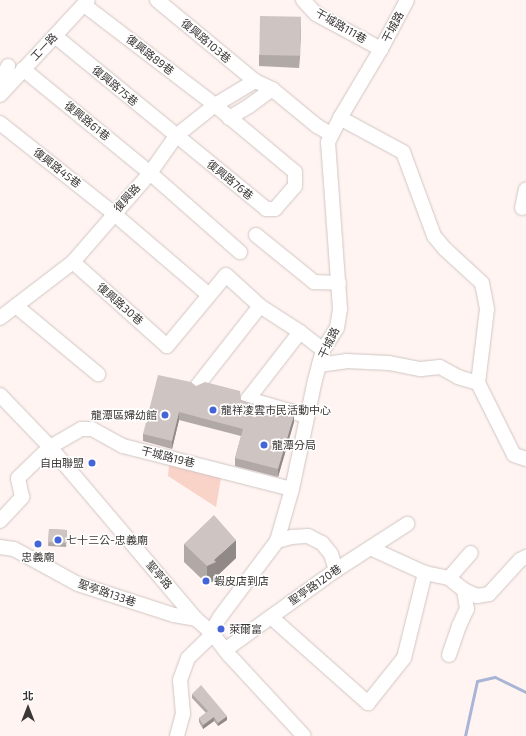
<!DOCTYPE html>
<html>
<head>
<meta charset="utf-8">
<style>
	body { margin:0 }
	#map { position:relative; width:526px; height:736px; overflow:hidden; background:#fff4f1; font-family:"Exo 2","Noto Sans TC",sans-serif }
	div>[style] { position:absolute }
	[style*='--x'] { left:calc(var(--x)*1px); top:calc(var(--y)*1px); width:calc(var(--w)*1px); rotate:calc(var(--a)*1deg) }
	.green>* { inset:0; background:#f9d2c8 }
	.stream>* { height:3px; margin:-1.5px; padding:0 1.5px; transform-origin:1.5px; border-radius:1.5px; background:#a8b5d7 }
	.roads { filter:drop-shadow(0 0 1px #d0c6c3) drop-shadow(0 0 1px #d0c6c3) }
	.minor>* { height:14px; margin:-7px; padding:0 7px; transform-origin:7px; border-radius:7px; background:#fff }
	.wall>* { inset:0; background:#b1a9a6; transform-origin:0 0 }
	.shaded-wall>* { inset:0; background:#908987 }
	.building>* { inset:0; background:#cec4c1; transform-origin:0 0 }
	.dots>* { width:11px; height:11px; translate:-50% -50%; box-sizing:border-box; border:2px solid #fff; border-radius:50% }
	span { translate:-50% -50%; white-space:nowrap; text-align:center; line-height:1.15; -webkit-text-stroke:3px #fff; paint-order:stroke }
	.street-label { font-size:11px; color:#3b3736 }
	.poi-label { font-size:11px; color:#3b3736 }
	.left { translate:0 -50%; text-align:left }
	.right { translate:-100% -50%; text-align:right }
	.north { position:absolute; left:8px; top:688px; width:40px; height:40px; -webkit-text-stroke:3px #fff; paint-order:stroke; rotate:0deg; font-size:11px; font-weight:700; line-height:16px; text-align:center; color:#3b3736 }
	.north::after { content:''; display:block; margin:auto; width:14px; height:18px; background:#3b3736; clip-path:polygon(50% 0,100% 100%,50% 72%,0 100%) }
</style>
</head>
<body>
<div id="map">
	<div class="green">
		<i style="clip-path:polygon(169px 465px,221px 478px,216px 507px,168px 476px)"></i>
	</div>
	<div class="stream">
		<i style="--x:465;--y:736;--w:56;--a:-77.7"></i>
		<i style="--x:477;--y:681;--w:18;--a:-13"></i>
		<i style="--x:495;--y:677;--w:34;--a:26"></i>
	</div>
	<div class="roads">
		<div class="minor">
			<i style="--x:157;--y:0;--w:127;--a:39.6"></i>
			<i style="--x:255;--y:81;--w:19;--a:25"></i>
			<i style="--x:272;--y:89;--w:58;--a:39.4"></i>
			<i style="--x:317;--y:126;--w:16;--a:30"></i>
			<i style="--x:303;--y:0;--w:19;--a:47"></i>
			<i style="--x:316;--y:14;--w:74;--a:28.3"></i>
			<i style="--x:55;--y:36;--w:273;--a:39.3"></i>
			<i style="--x:266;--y:209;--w:9;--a:0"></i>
			<i style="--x:275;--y:209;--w:30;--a:-49"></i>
			<i style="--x:295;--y:186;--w:14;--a:-90"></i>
			<i style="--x:295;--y:172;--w:104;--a:-140.1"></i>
			<i style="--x:215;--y:105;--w:165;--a:-142.6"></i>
			<i style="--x:23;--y:69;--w:164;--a:39.3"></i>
			<i style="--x:150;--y:173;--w:120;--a:41.3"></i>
			<i style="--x:0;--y:82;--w:18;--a:-63"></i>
			<i style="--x:0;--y:95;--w:129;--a:-47.2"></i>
			<i style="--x:229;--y:118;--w:23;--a:-31"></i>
			<i style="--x:249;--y:106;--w:29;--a:-36"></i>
			<i style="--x:340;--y:118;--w:72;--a:28.4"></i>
			<i style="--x:403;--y:152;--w:90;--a:69.7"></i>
			<i style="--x:434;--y:236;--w:17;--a:50"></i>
			<i style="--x:445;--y:249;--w:50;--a:42.6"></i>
			<i style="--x:482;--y:283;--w:26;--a:79"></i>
			<i style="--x:487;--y:309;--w:75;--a:96.9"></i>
			<i style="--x:0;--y:123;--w:144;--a:38.5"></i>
			<i style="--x:113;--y:213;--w:126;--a:40.5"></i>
			<i style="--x:522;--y:208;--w:19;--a:-78"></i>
			<i style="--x:256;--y:235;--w:75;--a:39"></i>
			<i style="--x:314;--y:282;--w:25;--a:2"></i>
			<i style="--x:73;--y:262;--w:126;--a:41.8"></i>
			<i style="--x:167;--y:346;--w:92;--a:-50.3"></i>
			<i style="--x:226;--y:275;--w:46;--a:42.4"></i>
			<i style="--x:260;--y:306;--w:48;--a:33"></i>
			<i style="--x:300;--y:332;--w:29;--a:38"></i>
			<i style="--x:16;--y:306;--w:107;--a:39.7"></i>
			<i style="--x:0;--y:318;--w:92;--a:-37.5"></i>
			<i style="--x:73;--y:262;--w:118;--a:-49.1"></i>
			<i style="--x:150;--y:173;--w:45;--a:-54.9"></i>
			<i style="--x:176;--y:136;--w:50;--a:-38.5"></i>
			<i style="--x:215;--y:105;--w:47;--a:-31"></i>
			<i style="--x:300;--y:332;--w:85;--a:127.8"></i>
			<i style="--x:248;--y:399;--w:61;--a:16.1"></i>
			<i style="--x:319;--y:365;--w:27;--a:-8"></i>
			<i style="--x:346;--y:361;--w:43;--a:2.7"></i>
			<i style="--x:389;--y:363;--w:33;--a:11"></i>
			<i style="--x:421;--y:369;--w:19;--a:-6"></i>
			<i style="--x:440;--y:367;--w:21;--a:29"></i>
			<i style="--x:458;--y:377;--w:21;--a:17"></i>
			<i style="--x:478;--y:383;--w:80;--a:63.4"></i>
			<i style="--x:514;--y:455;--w:13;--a:18"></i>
			<i style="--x:198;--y:385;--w:100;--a:-51.9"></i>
			<i style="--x:0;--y:395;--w:72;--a:46.1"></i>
			<i style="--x:50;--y:447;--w:226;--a:49.7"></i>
			<i style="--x:196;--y:619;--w:20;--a:41"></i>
			<i style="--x:211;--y:632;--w:29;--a:52"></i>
			<i style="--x:229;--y:655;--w:110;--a:47.2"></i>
			<i style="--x:0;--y:521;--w:33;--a:-47"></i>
			<i style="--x:22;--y:497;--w:19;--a:-102"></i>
			<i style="--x:18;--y:478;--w:45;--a:-44.1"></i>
			<i style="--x:50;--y:447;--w:36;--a:-30"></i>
			<i style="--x:81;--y:429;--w:11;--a:0"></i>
			<i style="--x:92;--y:429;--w:35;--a:29"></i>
			<i style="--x:123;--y:446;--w:174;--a:14.3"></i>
			<i style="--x:277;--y:541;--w:16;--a:-15"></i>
			<i style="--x:292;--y:537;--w:16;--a:-4"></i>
			<i style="--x:308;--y:536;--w:16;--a:27"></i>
			<i style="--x:322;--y:543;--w:14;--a:51"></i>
			<i style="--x:331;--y:554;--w:17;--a:73"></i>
			<i style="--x:0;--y:547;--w:14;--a:8"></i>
			<i style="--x:14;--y:549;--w:73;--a:28.7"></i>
			<i style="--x:78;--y:584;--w:101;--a:17.9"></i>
			<i style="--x:174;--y:615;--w:22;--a:10"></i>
			<i style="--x:370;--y:548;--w:60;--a:24.4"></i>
			<i style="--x:425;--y:573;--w:25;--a:12"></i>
			<i style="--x:449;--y:578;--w:19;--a:39"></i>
			<i style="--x:464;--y:590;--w:14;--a:25"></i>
			<i style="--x:477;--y:596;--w:12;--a:-9"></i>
			<i style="--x:489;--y:594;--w:46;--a:-47.6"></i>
			<i style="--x:520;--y:560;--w:7;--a:-27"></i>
			<i style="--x:449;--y:578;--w:33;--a:-49"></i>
			<i style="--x:271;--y:617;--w:130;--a:41.6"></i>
			<i style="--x:368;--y:703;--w:58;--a:-51.3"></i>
			<i style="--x:404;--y:658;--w:88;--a:-76.1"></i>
			<i style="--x:225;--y:650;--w:137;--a:-35.8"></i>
			<i style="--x:336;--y:570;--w:85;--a:-32.9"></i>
			<i style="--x:449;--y:655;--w:31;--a:-71"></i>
			<i style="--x:459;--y:626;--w:19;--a:-65"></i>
			<i style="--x:467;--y:609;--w:19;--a:-99"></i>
			<i style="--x:177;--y:736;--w:23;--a:-75"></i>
			<i style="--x:183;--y:714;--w:34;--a:-95"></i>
			<i style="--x:180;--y:680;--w:23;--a:-70"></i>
			<i style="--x:188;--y:658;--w:29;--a:-44"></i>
			<i style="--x:209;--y:638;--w:6;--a:-72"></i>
			<i style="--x:211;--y:632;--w:17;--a:-59"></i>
			<i style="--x:220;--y:617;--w:95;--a:-53.1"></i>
			<i style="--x:277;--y:541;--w:54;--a:-73.9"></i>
			<i style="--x:292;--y:489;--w:111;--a:-78.1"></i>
			<i style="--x:315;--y:380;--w:31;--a:-75"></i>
			<i style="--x:323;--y:350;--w:26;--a:-58"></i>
			<i style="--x:337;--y:328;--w:19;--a:-81"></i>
			<i style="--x:340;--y:309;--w:167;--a:-94.1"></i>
			<i style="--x:328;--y:142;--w:27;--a:-63"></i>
			<i style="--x:340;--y:118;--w:80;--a:-59.3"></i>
			<i style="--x:381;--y:49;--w:55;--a:-62"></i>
		</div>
	</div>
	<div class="wall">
		<i style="clip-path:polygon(301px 28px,299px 68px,259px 66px,259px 55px)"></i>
		<i style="clip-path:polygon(196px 386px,241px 400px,294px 422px,278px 477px,235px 466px,235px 458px,241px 436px,179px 420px,172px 449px,143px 441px,143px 434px)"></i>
		<i style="left:49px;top:529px;width:18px;height:17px;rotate:3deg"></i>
		<i style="clip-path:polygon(184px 544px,236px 558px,216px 577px,216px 580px,207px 584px,184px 562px)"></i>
		<i style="clip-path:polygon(192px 694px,227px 720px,218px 726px,214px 721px,203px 729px,199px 722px,199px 718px,206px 713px,192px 698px)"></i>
	</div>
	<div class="shaded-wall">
		<i style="clip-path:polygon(301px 17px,301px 28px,299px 68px,299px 57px)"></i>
		<i style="clip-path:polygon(179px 412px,179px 420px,172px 449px,172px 441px)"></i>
		<i style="clip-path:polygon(294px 415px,294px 422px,278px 477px,278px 469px)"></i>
		<i style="clip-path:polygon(236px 540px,236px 558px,216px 577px,216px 580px,207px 584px,207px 566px,214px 560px)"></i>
		<i style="clip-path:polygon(227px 716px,227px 720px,218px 726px,218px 723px)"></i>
		<i style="clip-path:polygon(214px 717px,214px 721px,203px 729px,203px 725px)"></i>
	</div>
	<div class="building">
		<i style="left:260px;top:16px;width:41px;height:39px;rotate:1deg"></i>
		<i style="clip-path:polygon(158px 375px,191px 382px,196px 386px,205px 382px,240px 391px,241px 400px,294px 415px,278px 469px,235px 458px,243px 429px,179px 412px,172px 441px,143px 434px)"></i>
		<i style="clip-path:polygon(214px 515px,236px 540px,214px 560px,216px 562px,207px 566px,184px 544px)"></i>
		<i style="left:49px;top:529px;width:18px;height:13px;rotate:3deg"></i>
		<i style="clip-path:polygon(201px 685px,227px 716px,218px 723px,214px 717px,203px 725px,199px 718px,208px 711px,192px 694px)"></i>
	</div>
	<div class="dots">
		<i style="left:213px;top:410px;background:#4465d8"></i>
		<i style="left:165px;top:415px;background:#4465d8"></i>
		<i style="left:264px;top:445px;background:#4465d8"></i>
		<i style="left:92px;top:463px;background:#4465d8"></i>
		<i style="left:58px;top:540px;background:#4465d8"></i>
		<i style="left:38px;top:544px;background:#4465d8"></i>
		<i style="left:206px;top:581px;background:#4465d8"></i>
		<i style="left:221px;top:629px;background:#4465d8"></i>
	</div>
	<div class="street-label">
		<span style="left:341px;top:26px;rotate:30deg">干城路111巷</span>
		<span style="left:393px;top:27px;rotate:-62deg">干城路</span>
		<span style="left:206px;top:41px;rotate:40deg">復興路103巷</span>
		<span style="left:44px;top:47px;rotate:-47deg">工一路</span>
		<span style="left:150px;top:55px;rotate:38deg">復興路89巷</span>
		<span style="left:115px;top:86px;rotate:40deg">復興路75巷</span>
		<span style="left:87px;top:121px;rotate:39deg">復興路61巷</span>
		<span style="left:57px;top:168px;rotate:38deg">復興路45巷</span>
		<span style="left:230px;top:180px;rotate:39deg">復興路76巷</span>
		<span style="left:127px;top:198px;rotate:-48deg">復興路</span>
		<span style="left:120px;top:304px;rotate:41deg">復興路30巷</span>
		<span style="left:329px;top:343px;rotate:-65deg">干城路</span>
		<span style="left:168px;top:457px;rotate:14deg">干城路19巷</span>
		<span style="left:159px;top:575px;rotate:49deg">聖亭路</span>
		<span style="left:315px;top:585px;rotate:-35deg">聖亭路120巷</span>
		<span style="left:107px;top:593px;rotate:19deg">聖亭路133巷</span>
	</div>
	<div class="poi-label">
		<span class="left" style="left:221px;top:410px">龍祥凌雲市民活動中心</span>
		<span class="right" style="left:157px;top:415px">龍潭區婦幼館</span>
		<span class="left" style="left:272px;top:445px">龍潭分局</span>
		<span class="right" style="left:84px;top:463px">自由聯盟</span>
		<span class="left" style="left:66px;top:540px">七十三公-忠義廟</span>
		<span style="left:38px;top:557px">忠義廟</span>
		<span class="left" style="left:214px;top:581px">蝦皮店到店</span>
		<span class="left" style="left:229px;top:629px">萊爾富</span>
	</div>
	<div class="north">北</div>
</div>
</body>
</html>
